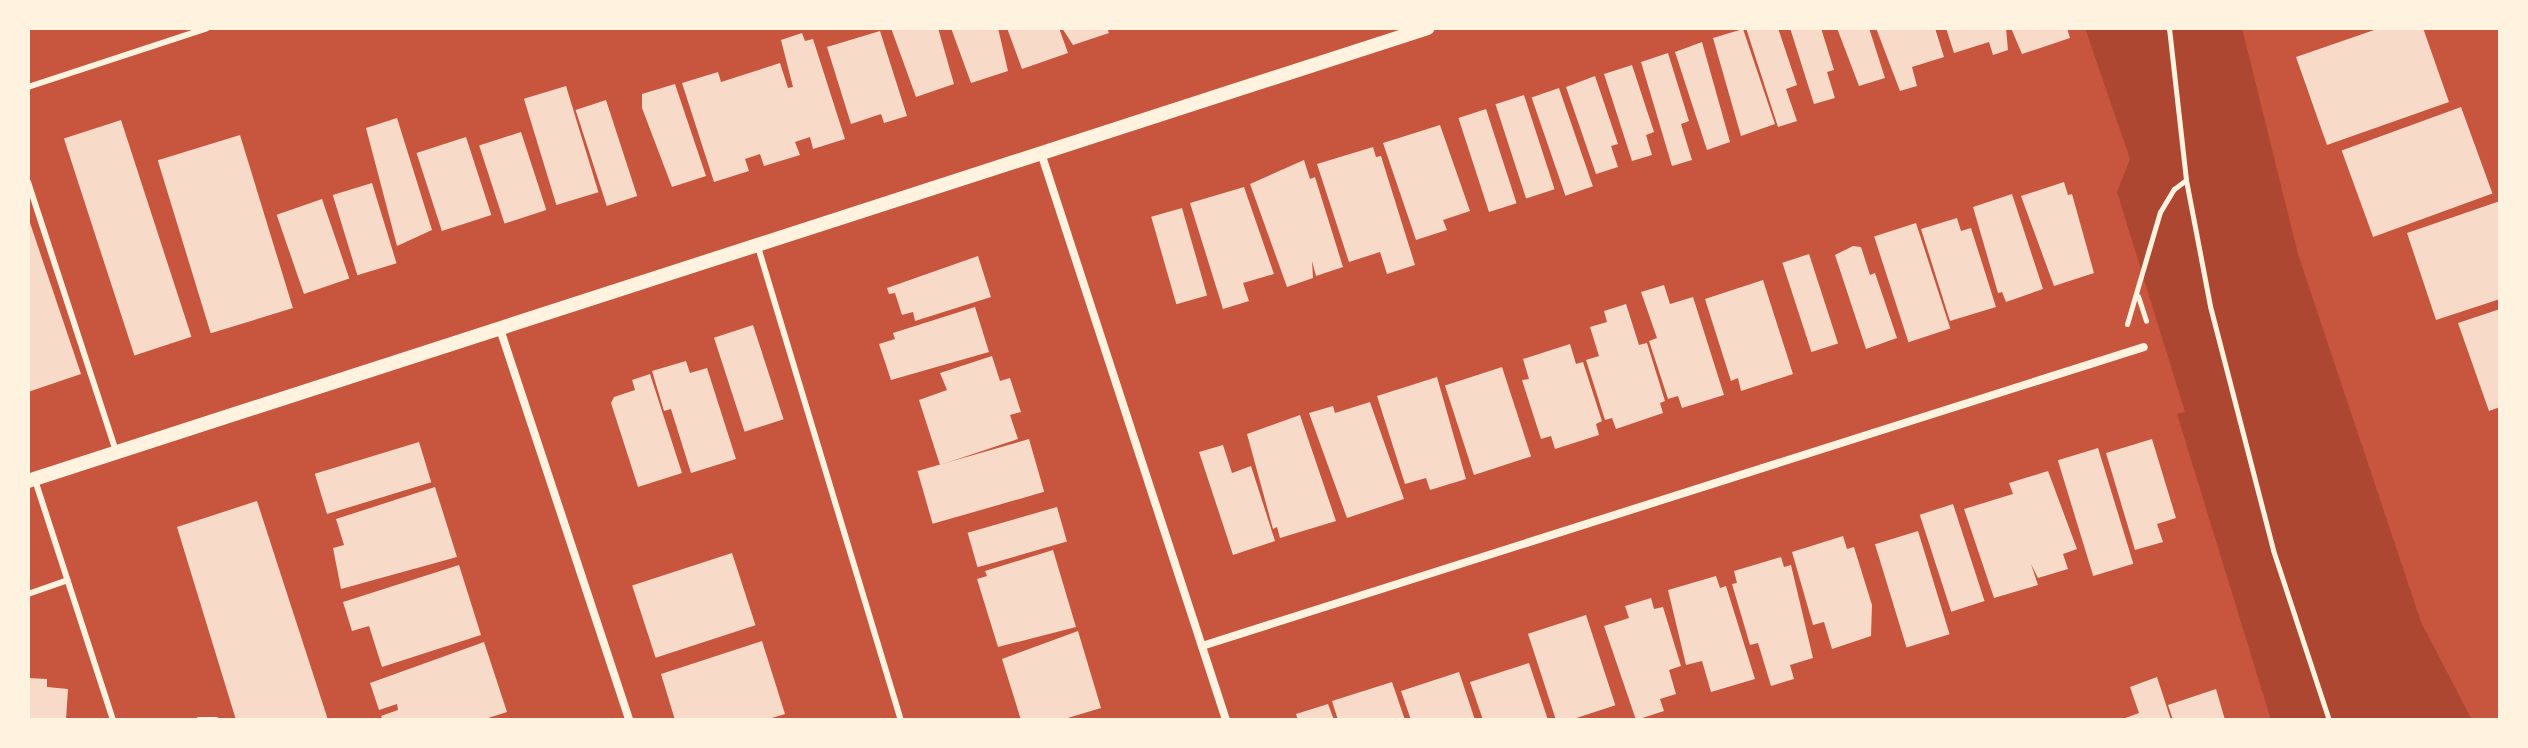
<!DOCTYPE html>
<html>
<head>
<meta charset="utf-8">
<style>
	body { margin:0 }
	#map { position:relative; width:2528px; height:748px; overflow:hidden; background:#c8553d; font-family:"Nunito Sans",sans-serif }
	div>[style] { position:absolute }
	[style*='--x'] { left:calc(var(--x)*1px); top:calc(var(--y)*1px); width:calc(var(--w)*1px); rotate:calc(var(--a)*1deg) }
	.green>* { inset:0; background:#ae4732 }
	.building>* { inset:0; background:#f7dbc8; transform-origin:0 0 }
	.path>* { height:5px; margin:-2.5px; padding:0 2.5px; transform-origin:2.5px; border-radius:2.5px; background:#fff3e0 }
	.service>* { height:6px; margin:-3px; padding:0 3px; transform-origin:3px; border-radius:3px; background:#fff3e0 }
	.minor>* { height:8px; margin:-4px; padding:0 4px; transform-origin:4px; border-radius:4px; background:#fff3e0 }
	.tertiary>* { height:14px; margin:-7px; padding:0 7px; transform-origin:7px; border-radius:7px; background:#fff3e0 }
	span { translate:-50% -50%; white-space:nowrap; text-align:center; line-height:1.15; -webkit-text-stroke:8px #fff3e0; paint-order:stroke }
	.frame { position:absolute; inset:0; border:30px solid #fff3e0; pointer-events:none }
</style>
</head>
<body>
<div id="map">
	<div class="green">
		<i style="clip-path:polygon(2085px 28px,2242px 28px,2298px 254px,2421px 622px,2472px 720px,2271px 720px,2177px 414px,2185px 412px,2117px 192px,2130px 159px)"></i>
	</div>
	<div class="building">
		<i style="clip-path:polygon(891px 28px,938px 28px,954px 84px,916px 97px)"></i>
		<i style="clip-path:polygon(951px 28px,998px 28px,1008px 71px,971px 83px)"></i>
		<i style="clip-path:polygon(1007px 28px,1059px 28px,1068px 53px,1022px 69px)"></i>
		<i style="clip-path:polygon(1062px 28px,1107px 28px,1109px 33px,1073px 45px)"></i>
		<i style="clip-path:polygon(1746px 28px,1778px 28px,1797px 85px,1786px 89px,1797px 121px,1778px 127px)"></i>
		<i style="clip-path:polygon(1790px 28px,1821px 28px,1834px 70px,1827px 72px,1835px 98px,1814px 104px)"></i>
		<i style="clip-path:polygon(1837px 28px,1869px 28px,1885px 78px,1859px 86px)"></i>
		<i style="clip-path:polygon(1876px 28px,1935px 28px,1944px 57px,1912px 67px,1917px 86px,1900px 91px)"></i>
		<i style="clip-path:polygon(1946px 28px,2006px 28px,2008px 50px,1993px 55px,1989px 42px,1954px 53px)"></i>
		<i style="clip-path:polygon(2011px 28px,2067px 28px,2070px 38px,2022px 54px)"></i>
		<i style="clip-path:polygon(2380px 28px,2423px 28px,2449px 102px,2327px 145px,2296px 57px)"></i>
		<i style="clip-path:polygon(1743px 29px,1775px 124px,1741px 136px,1713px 38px)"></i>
		<i style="clip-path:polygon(880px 31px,907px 116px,884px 123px,881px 114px,851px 124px,827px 47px)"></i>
		<i style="clip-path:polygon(802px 33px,805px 41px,813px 39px,845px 139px,813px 149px,810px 137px,795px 142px,800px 155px,764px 166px,760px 154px,745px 159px,749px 171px,714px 182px,682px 83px,718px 72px,721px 82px,780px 63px,788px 88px,793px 87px,781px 40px)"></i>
		<i style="clip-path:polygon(1702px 42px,1730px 142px,1707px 150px,1675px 52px)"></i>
		<i style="clip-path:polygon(1668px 53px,1689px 121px,1681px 124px,1692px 160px,1672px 166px,1641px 62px)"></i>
		<i style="clip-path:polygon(1632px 65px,1654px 132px,1646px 135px,1652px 155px,1632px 161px,1604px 74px)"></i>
		<i style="clip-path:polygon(1595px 76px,1618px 144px,1611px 146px,1618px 167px,1596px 174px,1566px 87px)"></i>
		<i style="clip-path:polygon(675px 84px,706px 176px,672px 187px,642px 108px,642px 94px)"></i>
		<i style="left:566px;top:86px;width:111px;height:44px;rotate:73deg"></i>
		<i style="left:1559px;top:88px;width:104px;height:29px;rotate:71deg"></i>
		<i style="left:1524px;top:95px;width:99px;height:30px;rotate:72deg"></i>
		<i style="left:606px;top:100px;width:101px;height:32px;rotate:72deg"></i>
		<i style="left:2461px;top:107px;width:92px;height:127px;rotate:70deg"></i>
		<i style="left:1486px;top:109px;width:99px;height:29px;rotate:72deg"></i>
		<i style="clip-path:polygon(397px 118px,432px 230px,397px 246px,366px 128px)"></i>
		<i style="left:121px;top:120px;width:228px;height:60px;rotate:72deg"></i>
		<i style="clip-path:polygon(1440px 125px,1470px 211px,1443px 220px,1447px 230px,1416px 240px,1383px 143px)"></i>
		<i style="left:521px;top:132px;width:82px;height:44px;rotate:72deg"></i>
		<i style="left:240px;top:135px;width:181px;height:86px;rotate:73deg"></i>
		<i style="left:466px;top:137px;width:82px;height:52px;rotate:72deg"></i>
		<i style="clip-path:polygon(1373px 147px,1376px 157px,1381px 156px,1415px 265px,1387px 274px,1380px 252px,1349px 262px,1317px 164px)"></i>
		<i style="clip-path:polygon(1304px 160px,1310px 179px,1315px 177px,1343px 267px,1316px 276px,1312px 261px,1313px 278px,1287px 287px,1250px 184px)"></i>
		<i style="clip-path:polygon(2064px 182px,2068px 195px,2072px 194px,2094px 273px,2054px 286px,2021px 196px)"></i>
		<i style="left:372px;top:183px;width:84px;height:41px;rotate:73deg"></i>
		<i style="clip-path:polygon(1244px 187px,1274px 274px,1243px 283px,1249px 301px,1223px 309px,1190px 203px)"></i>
		<i style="clip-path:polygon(2012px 194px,2043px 289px,2006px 302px,2002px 292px,1998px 293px,1973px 207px)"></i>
		<i style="left:322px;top:199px;width:84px;height:48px;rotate:71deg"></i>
		<i style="clip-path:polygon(2500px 201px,2500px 299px,2436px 320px,2407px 233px)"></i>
		<i style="left:1182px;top:208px;width:91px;height:32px;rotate:74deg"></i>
		<i style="clip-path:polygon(28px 217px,81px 374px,28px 392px)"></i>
		<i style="clip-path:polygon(1957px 218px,1961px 231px,1971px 228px,1996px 307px,1950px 321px,1921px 229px)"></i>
		<i style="left:1916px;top:223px;width:111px;height:44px;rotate:72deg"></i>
		<i style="clip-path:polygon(1853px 246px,1861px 247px,1870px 275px,1875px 273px,1897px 338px,1866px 349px,1835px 255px)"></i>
		<i style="left:1809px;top:254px;width:94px;height:28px;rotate:72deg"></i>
		<i style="clip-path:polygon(978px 256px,991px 297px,915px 321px,913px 312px,902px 315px,895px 293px,889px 294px,887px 288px)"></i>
		<i style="clip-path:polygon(1763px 280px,1793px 374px,1741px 391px,1738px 378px,1731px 381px,1705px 299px)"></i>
		<i style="clip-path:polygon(1664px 285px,1670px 304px,1693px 297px,1724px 395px,1682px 408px,1678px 396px,1668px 399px,1649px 341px,1657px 338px,1641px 292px)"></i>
		<i style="clip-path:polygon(1626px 304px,1639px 345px,1647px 343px,1665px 401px,1660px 403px,1663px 413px,1616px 429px,1612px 418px,1605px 420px,1586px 360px,1599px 356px,1590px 327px,1607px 322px,1604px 311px)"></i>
		<i style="clip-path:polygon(975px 307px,989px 352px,891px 380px,879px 344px,895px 339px,893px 333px)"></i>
		<i style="clip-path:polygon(2500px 309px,2500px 407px,2489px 411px,2458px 323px)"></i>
		<i style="left:753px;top:325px;width:99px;height:41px;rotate:72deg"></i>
		<i style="clip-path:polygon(1570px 344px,1576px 364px,1583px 362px,1602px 421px,1596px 424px,1599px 435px,1555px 449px,1551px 436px,1541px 439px,1522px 380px,1529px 379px,1523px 359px)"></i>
		<i style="clip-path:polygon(992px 356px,1000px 381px,1010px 378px,1021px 412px,1010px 415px,1018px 439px,940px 465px,919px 400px,947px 390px,940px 373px)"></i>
		<i style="clip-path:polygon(686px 361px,690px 373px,707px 368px,736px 459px,691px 473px,671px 409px,664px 411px,652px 371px)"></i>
		<i style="left:1502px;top:367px;width:94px;height:60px;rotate:72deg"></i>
		<i style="clip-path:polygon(650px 374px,682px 473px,638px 487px,611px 403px,614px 397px,635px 390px,632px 380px)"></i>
		<i style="clip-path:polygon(1437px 377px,1466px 479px,1430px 490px,1426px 478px,1405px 484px,1377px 396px)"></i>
		<i style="clip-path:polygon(1370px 402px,1404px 499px,1347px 518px,1309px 413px,1333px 406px,1335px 413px)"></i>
		<i style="clip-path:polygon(1300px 415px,1336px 521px,1280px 538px,1277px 527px,1273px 529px,1247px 434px)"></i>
		<i style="left:1029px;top:439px;width:55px;height:116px;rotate:74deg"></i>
		<i style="clip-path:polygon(2152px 439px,2176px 518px,2157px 524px,2163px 542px,2135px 550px,2106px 453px)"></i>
		<i style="left:419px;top:442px;width:42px;height:109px;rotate:73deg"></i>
		<i style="clip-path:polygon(1223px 445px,1232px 473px,1251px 466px,1275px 541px,1233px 555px,1199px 452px)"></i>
		<i style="left:2098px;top:448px;width:121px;height:42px;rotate:73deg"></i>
		<i style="clip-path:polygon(2048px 471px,2077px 549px,2063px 554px,2068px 569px,2038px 578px,2031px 564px,2038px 585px,1994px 598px,1964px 509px,2013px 494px,2009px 483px)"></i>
		<i style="clip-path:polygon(435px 487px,457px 557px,341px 589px,333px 548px,344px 545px,336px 519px)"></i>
		<i style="clip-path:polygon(257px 501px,328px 720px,236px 720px,177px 527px)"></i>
		<i style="left:1953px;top:504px;width:102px;height:35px;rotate:72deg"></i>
		<i style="left:1057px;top:507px;width:36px;height:93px;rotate:74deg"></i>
		<i style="left:1918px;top:531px;width:108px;height:45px;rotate:73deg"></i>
		<i style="clip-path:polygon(1843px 536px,1847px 549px,1854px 547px,1872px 605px,1871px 636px,1832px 649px,1824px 622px,1813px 625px,1792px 552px)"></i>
		<i style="clip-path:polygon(1053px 550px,1076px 627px,998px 647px,977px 579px,987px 576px,985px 571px)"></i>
		<i style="left:732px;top:553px;width:76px;height:105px;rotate:72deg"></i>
		<i style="clip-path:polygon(1781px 557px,1784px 567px,1791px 565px,1813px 658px,1790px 665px,1794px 679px,1771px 686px,1758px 643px,1750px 645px,1732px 584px,1737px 583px,1734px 571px)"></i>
		<i style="clip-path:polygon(459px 565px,481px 635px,382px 667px,369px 626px,352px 631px,343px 602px)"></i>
		<i style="clip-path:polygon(1716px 576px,1720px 588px,1726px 586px,1755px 679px,1711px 692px,1702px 661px,1686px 665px,1668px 590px)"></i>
		<i style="clip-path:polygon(1651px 598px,1654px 609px,1663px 607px,1681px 666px,1669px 670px,1676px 694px,1660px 699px,1664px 711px,1636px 720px,1604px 626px,1629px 618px,1625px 606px)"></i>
		<i style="left:1586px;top:615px;width:95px;height:61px;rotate:72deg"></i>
		<i style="clip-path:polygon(1078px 631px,1101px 708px,1061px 720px,1021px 720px,1002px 659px)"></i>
		<i style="clip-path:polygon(762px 641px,785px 714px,765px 720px,675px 720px,661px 674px)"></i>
		<i style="clip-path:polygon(484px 642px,507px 712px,482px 720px,383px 720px,381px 716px,398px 710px,397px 704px,379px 710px,370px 683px)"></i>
		<i style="clip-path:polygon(1529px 663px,1548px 720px,1483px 720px,1470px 682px)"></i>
		<i style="clip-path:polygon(1459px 672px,1475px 720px,1411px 720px,1401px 691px)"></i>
		<i style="clip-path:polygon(2157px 677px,2171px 720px,2120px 720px,2139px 713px,2130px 687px)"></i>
		<i style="clip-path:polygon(28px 678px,47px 679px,47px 687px,68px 689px,66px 720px,28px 720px)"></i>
		<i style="clip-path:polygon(1392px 682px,1405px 720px,1338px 720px,1332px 701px)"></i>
		<i style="clip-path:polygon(2216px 689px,2225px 720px,2173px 720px,2168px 705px)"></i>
		<i style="clip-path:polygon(1328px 704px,1334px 720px,1298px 720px,1296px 714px)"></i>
	</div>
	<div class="path">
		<i style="--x:2169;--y:28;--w:153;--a:83.6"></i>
		<i style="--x:2186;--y:180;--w:128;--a:79.2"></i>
		<i style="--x:2210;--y:306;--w:252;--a:75.5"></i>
		<i style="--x:2273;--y:550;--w:179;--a:71.8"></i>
		<i style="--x:2138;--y:296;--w:26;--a:72"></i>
		<i style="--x:2127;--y:324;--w:117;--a:-73.6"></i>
		<i style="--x:2160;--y:212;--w:27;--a:-59"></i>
		<i style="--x:2174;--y:189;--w:15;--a:-37"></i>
	</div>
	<div class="service">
		<i style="--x:28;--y:87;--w:188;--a:-18.2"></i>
		<i style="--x:28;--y:182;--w:284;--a:71.9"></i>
		<i style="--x:758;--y:247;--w:494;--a:73.2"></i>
		<i style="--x:35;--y:480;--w:252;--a:72"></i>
		<i style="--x:28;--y:594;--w:42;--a:-19.3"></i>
		<i style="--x:199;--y:720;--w:17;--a:0"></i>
	</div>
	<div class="minor">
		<i style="--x:1041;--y:153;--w:596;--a:71.93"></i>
		<i style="--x:500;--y:329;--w:412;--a:71.7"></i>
		<i style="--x:1202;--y:646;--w:988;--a:-17.61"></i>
	</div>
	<div class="tertiary">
		<i style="--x:28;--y:481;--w:1471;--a:-17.93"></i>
	</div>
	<div class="frame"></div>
</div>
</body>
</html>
